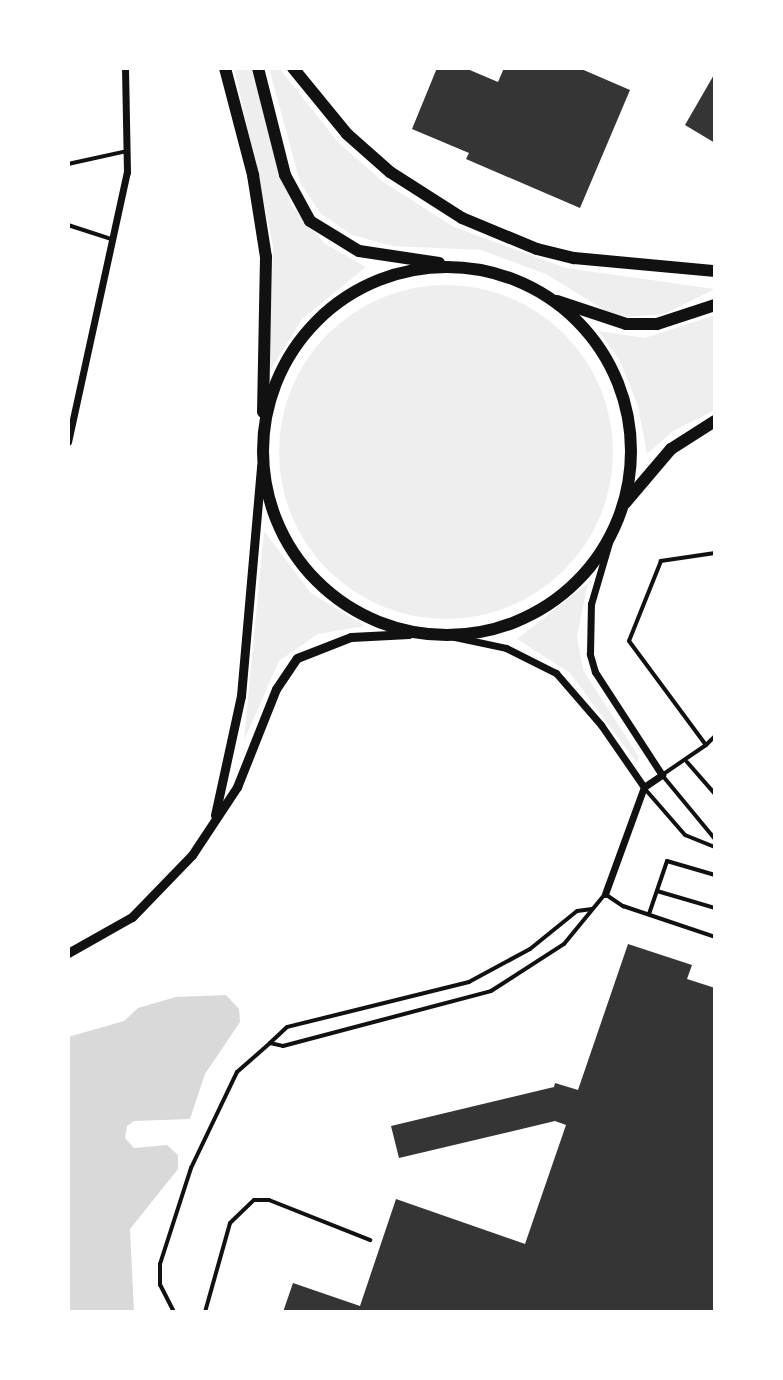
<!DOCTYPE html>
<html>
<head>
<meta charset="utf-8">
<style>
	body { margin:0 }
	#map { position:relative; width:783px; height:1380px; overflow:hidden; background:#fff; font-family:"PT Serif",serif }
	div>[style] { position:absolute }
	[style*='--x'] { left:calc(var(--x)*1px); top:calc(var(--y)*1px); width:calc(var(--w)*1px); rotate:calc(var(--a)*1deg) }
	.green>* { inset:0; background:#eee }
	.round { border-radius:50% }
	.water>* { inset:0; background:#d9d9d9 }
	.building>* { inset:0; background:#353535 }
	.service>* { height:4px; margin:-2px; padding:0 2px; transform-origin:2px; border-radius:2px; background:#111 }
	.minor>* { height:7px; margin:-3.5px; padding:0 3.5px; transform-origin:3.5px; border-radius:3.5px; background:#111 }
	.tertiary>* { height:9px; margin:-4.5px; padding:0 4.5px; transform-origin:4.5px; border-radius:4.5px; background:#111 }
	.primary>* { height:12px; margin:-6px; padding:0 6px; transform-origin:6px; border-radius:6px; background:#111 }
	.primary>.ring { margin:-6px; padding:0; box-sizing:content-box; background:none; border:12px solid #111; border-radius:50% }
	span { translate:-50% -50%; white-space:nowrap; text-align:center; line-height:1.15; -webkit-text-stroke:7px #fff; paint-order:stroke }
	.frame { position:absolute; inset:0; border:70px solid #fff; pointer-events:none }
</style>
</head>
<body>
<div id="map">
	<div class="green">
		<i style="clip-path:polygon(234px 68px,251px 68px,292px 206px,325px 244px,366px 267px,302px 319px,269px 372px,273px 245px)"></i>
		<i style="clip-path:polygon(269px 68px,279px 68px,338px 142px,382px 181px,454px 227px,566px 268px,715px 289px,664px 314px,626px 317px,604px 310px,546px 274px,481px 250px,393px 246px,352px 235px,320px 213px,300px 182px)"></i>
		<i class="round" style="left:279px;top:285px;width:334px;height:334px"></i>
		<i style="clip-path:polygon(715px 315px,715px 410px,673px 431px,647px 454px,638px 406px,619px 359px,598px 331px,645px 338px)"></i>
		<i style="clip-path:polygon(264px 531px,311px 593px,365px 626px,318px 634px,279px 661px,244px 740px)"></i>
		<i style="clip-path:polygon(588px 583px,577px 636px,583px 670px,639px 757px,637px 763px,570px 673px,517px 639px)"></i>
	</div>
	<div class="water">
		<i style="clip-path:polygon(226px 995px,239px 1009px,240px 1022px,205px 1074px,190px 1119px,134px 1121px,127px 1126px,125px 1138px,134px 1148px,167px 1145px,178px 1155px,178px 1169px,130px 1229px,134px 1312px,68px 1312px,68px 1037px,124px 1021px,138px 1008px,176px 997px)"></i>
	</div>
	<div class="building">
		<i style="clip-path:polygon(437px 68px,465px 68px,498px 82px,504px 68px,579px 68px,630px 90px,580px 208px,466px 159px,469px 153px,412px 129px)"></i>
		<i style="clip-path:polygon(715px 73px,715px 143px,685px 125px)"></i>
		<i style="clip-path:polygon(628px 944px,692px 965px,687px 979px,715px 988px,715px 1312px,283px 1312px,293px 1283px,360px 1306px,396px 1199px,525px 1244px,566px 1125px,555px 1121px,399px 1158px,391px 1126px,554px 1087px,555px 1083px,578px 1090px)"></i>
	</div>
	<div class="service">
		<i style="--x:68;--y:164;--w:60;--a:-12.4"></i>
		<i style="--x:68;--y:225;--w:45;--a:18"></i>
		<i style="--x:715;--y:553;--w:55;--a:171.6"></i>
		<i style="--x:661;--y:561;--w:86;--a:111.8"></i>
		<i style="--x:629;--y:641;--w:129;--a:53.5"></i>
		<i style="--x:706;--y:745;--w:53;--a:145.7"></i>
		<i style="--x:662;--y:775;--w:83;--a:50.4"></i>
		<i style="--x:706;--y:745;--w:13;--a:-45"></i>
		<i style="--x:687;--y:762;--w:43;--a:48.8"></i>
		<i style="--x:645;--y:789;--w:61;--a:49"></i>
		<i style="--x:685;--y:835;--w:32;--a:22"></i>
		<i style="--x:657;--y:891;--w:60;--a:16.3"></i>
		<i style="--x:592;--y:909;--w:15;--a:172"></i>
		<i style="--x:577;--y:911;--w:60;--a:141"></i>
		<i style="--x:530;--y:949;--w:69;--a:151.6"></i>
		<i style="--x:469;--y:982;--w:187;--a:166.1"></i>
		<i style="--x:287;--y:1027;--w:23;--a:137"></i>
		<i style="--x:270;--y:1043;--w:13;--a:13"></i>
		<i style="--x:283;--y:1046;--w:215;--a:-14.8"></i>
		<i style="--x:491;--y:991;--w:87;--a:-32.8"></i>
		<i style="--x:564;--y:944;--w:65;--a:-50.6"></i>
		<i style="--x:605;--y:894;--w:22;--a:34"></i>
		<i style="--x:623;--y:906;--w:97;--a:18.6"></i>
		<i style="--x:649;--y:914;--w:56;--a:-71.2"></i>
		<i style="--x:667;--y:861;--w:50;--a:16.3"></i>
		<i style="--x:174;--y:1312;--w:30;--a:-117"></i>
		<i style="--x:160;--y:1285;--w:21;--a:-90"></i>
		<i style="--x:160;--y:1264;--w:101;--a:-72.1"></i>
		<i style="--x:191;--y:1168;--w:106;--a:-64.4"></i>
		<i style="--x:237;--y:1072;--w:44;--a:-41.3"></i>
		<i style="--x:205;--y:1312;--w:92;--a:-74.3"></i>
		<i style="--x:230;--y:1223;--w:33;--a:-44"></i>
		<i style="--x:254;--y:1200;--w:15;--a:0"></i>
		<i style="--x:269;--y:1200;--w:109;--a:21.6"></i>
	</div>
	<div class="minor">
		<i style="--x:68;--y:442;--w:276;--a:-77.7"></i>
		<i style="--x:127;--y:172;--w:104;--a:-91.1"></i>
		<i style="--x:450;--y:636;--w:57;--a:12.1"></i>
		<i style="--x:506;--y:648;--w:56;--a:26.6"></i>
		<i style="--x:556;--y:673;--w:69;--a:49.1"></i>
		<i style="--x:601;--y:725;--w:75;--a:55.3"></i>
		<i style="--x:605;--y:894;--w:114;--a:-70"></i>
		<i style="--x:644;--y:787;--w:22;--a:-34"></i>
		<i style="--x:662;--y:775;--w:123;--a:-123"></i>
		<i style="--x:595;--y:672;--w:19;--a:-106"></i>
		<i style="--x:590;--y:654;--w:50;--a:-88.9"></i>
		<i style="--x:591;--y:604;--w:68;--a:-73.7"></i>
	</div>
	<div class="tertiary">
		<i style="--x:215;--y:815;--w:122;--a:-77.7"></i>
		<i style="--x:241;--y:696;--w:231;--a:-85"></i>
		<i style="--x:68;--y:953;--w:73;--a:-29.4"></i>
		<i style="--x:132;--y:917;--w:86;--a:-45.9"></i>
		<i style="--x:192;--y:855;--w:82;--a:-56.5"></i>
		<i style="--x:237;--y:787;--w:105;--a:-68.3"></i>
		<i style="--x:276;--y:689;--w:37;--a:-56"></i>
		<i style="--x:297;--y:658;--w:58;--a:-21.3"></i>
		<i style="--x:351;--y:637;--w:58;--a:-3"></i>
	</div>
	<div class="primary">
		<i style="--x:225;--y:68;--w:111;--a:75.3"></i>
		<i style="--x:253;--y:175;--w:83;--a:81"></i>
		<i style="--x:266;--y:257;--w:155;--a:91.1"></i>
		<i style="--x:258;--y:68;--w:110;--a:75.8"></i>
		<i style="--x:285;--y:175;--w:52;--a:61.5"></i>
		<i style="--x:310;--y:221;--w:57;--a:31.5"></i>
		<i style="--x:359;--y:251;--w:81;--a:8.5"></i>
		<i style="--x:293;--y:68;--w:85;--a:50.7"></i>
		<i style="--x:347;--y:134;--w:57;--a:41.5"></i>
		<i style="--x:390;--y:172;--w:85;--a:32.6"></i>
		<i style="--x:462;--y:218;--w:81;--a:22.5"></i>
		<i style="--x:537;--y:249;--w:38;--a:14"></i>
		<i style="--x:574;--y:258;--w:142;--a:5.3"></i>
		<i class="ring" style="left:263px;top:267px;width:356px;height:356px"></i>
		<i style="--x:557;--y:301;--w:73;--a:18.4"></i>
		<i style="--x:626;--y:324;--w:31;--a:0"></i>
		<i style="--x:657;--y:324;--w:61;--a:-18.1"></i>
		<i style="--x:625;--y:503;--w:71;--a:-49.6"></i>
		<i style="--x:671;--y:449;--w:52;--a:-32.5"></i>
	</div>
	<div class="frame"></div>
</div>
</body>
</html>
